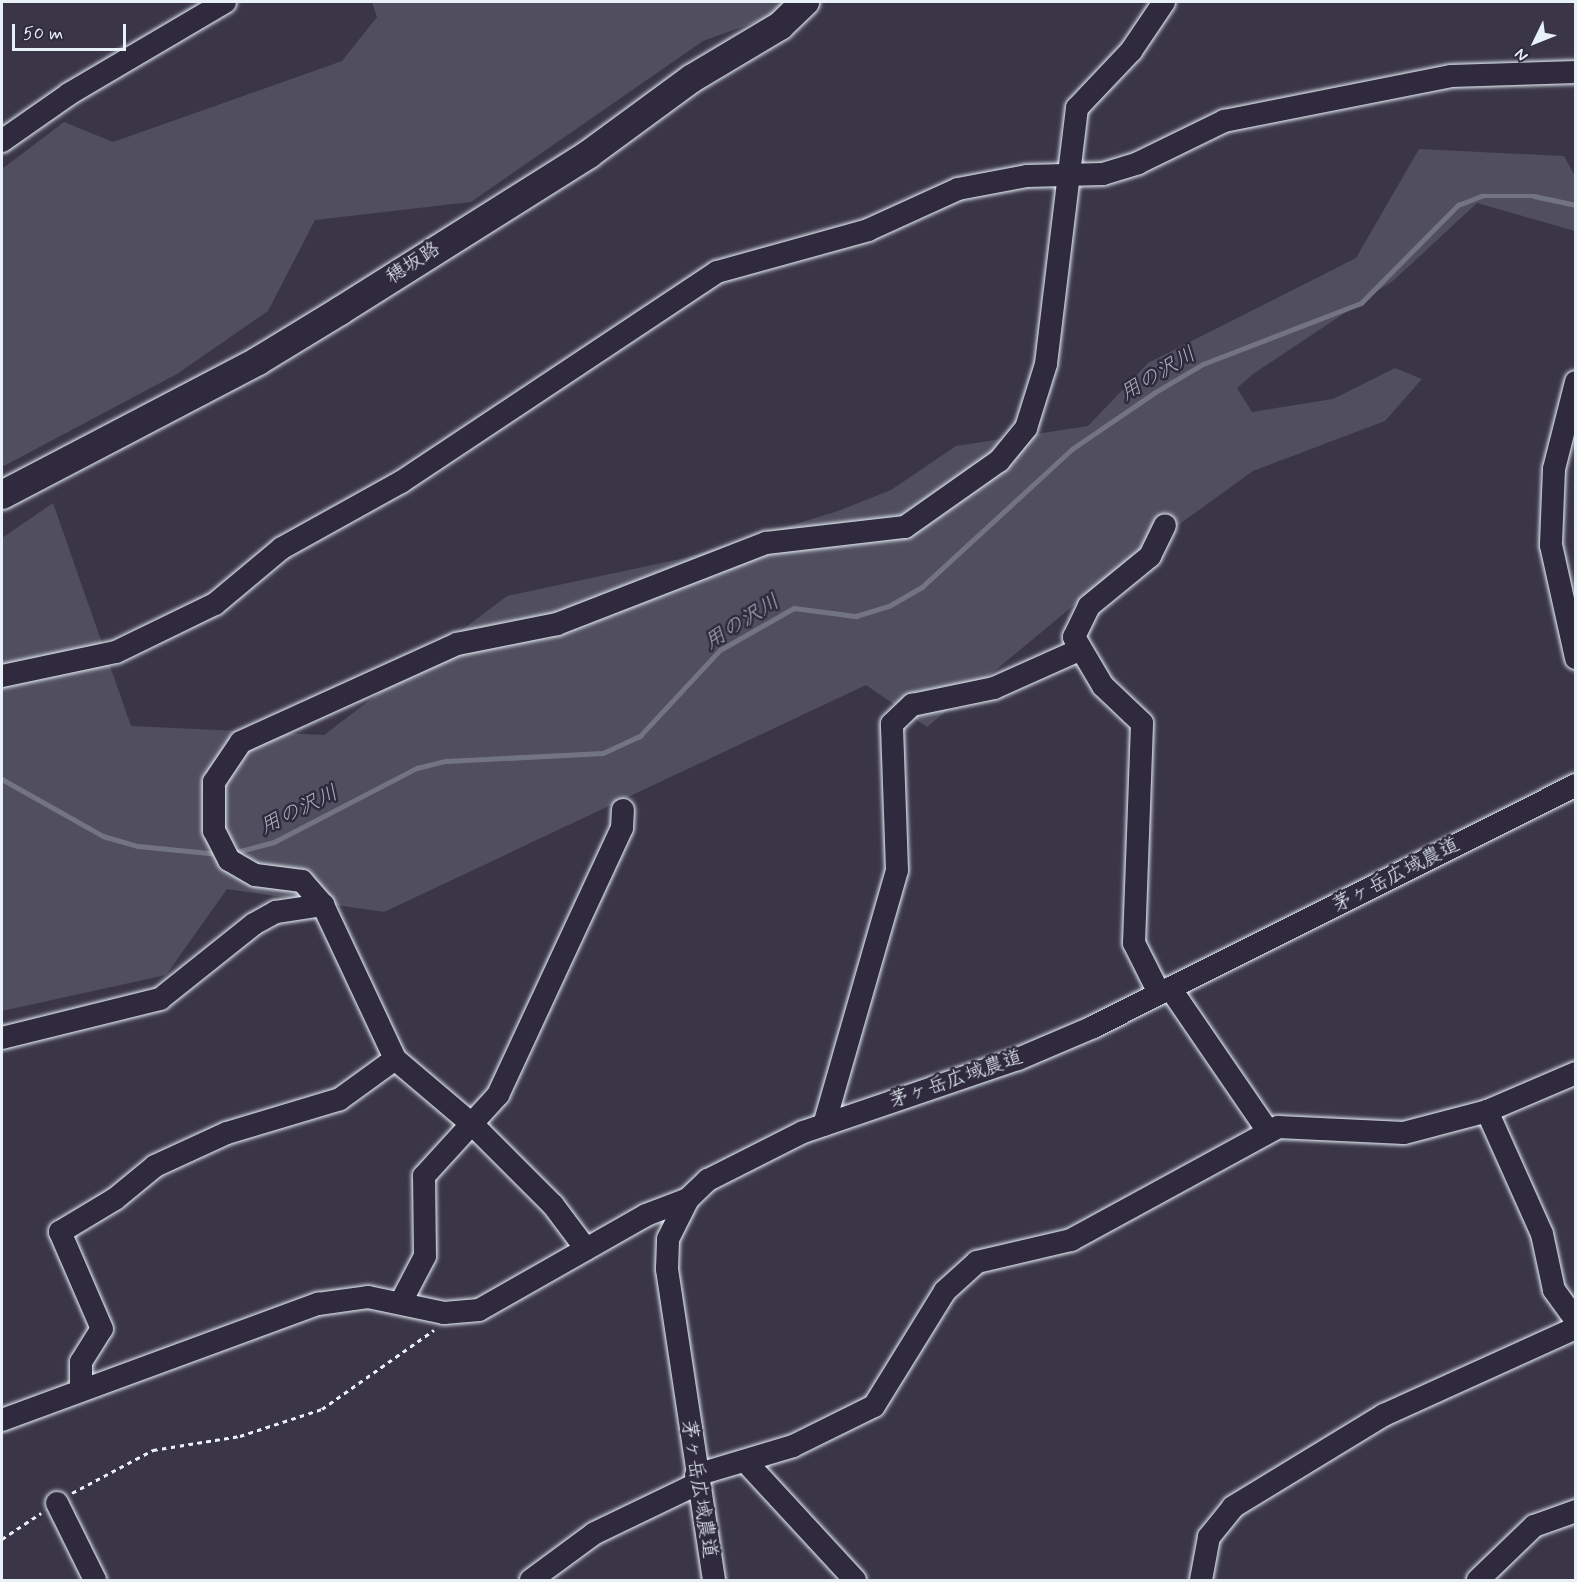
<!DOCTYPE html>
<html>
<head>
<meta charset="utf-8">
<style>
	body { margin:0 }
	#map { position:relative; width:1577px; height:1582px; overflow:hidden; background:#3a3648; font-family:Mynerve,"Klee One",sans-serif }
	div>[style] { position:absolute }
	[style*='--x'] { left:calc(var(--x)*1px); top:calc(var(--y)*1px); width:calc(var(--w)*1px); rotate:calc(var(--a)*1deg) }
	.green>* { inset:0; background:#504e5f }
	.stream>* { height:4.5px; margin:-2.25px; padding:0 2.25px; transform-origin:2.25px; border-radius:2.25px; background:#737482 }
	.path>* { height:3px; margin-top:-1.5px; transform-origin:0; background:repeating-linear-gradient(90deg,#e8f1f8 0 4.5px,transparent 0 9px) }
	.roads { filter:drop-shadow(0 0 2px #e8f1f8) drop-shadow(0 0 2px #e8f1f8) }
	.minor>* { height:22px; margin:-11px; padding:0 11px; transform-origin:11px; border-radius:11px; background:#2f2a3d }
	.major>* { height:28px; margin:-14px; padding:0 14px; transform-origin:14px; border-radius:14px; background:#2f2a3d }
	span { translate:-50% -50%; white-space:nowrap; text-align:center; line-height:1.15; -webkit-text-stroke:5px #2f2a3d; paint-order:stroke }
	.street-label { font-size:20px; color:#e8f1f8 }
	.water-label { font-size:21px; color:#aeb2bd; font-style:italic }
	.frame { position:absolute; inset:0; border:3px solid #e8f1f8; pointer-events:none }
	.north { position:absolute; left:1505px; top:12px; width:60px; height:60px; -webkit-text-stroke:4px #2f2a3d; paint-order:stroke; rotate:227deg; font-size:16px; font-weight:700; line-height:24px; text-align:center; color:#e8f1f8 }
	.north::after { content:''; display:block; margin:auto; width:21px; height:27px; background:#e8f1f8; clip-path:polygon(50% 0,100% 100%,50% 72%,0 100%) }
	.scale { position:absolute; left:12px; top:24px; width:114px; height:27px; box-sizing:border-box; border:3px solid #e8f1f8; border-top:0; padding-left:8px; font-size:18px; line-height:21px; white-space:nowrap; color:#e8f1f8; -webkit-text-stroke:4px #2f2a3d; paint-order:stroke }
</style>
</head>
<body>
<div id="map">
	<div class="green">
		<i style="clip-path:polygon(372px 2px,811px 2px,703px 41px,471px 202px,315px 220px,268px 311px,177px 374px,2px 467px,2px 169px,64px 122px,113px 142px,342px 61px,377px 17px)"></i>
		<i style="clip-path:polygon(1419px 149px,1564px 156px,1575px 176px,1575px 231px,1477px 203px,1394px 280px,1253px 374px,1237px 388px,1252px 412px,1333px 399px,1395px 368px,1422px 379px,1385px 421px,1253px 471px,1120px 567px,927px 727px,866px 685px,384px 912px,227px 889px,166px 975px,2px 1011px,2px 538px,53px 503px,131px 726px,324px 735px,507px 596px,685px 558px,838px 511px,891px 490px,956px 446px,1088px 426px,1148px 363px,1356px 258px)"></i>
	</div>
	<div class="stream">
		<i style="--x:2;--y:779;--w:116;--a:29.4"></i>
		<i style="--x:103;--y:836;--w:36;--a:16"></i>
		<i style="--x:138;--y:846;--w:81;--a:5.6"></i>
		<i style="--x:233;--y:853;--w:42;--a:-15"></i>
		<i style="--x:274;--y:842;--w:161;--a:-27.4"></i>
		<i style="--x:417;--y:768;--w:30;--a:-14"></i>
		<i style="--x:446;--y:761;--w:157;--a:-2.9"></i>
		<i style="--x:603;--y:753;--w:41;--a:-24.7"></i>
		<i style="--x:640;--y:736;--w:117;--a:-47.1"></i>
		<i style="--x:720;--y:650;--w:85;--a:-29.6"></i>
		<i style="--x:794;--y:608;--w:63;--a:7.4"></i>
		<i style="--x:856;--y:616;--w:34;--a:-17"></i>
		<i style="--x:889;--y:606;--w:38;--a:-30"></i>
		<i style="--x:922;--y:587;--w:204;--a:-42.6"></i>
		<i style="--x:1072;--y:449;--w:99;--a:-34.3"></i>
		<i style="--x:1154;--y:393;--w:57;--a:-30.6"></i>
		<i style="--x:1203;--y:364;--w:169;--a:-21.1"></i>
		<i style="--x:1361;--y:303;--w:138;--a:-45.3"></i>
		<i style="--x:1458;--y:205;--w:26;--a:-21"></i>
		<i style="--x:1482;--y:196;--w:52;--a:0"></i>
		<i style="--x:1534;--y:196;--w:43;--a:12.1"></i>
	</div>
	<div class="path">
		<i style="--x:72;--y:1493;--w:92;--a:-28"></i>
		<i style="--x:153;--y:1450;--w:88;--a:-9.1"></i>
		<i style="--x:240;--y:1436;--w:86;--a:-18.2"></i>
		<i style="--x:322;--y:1409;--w:137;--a:-35.2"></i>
		<i style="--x:2;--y:1539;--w:47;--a:-33.7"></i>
	</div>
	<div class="roads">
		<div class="minor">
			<i style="--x:2;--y:141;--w:82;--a:-35"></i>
			<i style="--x:69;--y:94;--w:181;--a:-30.5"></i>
			<i style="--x:1576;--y:382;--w:90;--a:104.2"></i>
			<i style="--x:1554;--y:469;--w:76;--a:92.3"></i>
			<i style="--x:1551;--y:545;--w:116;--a:77.5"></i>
			<i style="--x:2;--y:676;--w:116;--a:-11.9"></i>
			<i style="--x:116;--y:652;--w:110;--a:-25.9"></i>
			<i style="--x:215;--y:604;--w:87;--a:-39.9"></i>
			<i style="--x:282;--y:548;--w:136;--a:-29"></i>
			<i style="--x:401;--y:482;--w:379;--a:-33.6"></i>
			<i style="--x:717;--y:272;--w:157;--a:-15.5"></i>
			<i style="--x:868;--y:230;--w:99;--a:-24.5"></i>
			<i style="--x:958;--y:189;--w:70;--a:-10.7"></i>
			<i style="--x:1027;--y:176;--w:76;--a:-1.5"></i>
			<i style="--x:1103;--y:174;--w:37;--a:-17"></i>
			<i style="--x:1138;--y:163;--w:96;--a:-26"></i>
			<i style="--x:1224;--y:121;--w:231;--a:-11.2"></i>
			<i style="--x:1451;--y:76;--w:125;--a:-1.8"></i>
			<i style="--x:323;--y:905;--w:32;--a:-131"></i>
			<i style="--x:302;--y:881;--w:47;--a:-172.7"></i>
			<i style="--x:255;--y:875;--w:30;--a:-150"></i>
			<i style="--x:229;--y:860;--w:33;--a:-117"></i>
			<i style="--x:214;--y:831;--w:49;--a:-90"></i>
			<i style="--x:214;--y:782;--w:48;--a:-56"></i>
			<i style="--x:241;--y:742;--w:237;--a:-24.4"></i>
			<i style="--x:457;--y:644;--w:102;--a:-11.3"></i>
			<i style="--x:557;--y:624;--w:224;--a:-21.2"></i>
			<i style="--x:766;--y:543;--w:140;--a:-6.6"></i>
			<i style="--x:905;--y:527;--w:115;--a:-35.1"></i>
			<i style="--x:999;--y:461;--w:43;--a:-50.7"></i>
			<i style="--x:1026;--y:428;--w:67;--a:-72.6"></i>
			<i style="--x:1046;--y:364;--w:258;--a:-83.1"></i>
			<i style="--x:1077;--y:108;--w:79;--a:-46.5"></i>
			<i style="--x:1131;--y:51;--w:59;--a:-56"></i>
			<i style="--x:1170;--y:988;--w:173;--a:55.6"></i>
			<i style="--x:1159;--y:993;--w:56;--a:-116.6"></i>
			<i style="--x:1134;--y:943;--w:220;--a:-87.9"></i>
			<i style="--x:1142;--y:723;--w:54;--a:-136.5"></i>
			<i style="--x:1103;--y:686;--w:57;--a:-120.6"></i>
			<i style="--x:1074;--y:637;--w:34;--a:-64"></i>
			<i style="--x:1089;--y:606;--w:79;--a:-39.3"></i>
			<i style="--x:1150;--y:556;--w:34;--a:-64"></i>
			<i style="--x:2;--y:1038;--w:163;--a:-13.9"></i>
			<i style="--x:160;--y:999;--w:120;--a:-38.6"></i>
			<i style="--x:254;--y:924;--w:25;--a:-29"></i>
			<i style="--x:276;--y:912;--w:48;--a:-8.5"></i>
			<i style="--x:323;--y:905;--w:170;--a:64.9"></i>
			<i style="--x:395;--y:1059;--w:104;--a:40.3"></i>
			<i style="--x:474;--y:1126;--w:112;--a:45"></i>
			<i style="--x:553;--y:1205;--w:55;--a:53.1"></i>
			<i style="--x:1487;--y:1111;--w:135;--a:65.9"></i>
			<i style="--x:1542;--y:1234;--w:57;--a:77.9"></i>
			<i style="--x:1554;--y:1290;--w:37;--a:54"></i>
			<i style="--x:824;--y:1125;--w:265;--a:-74"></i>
			<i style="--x:897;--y:870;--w:146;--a:-92"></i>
			<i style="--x:892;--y:724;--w:28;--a:-44"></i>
			<i style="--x:912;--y:705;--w:84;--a:-11.7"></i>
			<i style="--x:994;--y:688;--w:95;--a:-24.1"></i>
			<i style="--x:401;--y:1302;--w:52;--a:-62.4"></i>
			<i style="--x:425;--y:1256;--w:80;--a:-90.7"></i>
			<i style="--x:424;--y:1176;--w:110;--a:-47.6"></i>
			<i style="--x:498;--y:1095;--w:294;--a:-65.1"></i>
			<i style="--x:622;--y:828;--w:18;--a:-87"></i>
			<i style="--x:81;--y:1389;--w:27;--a:-90"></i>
			<i style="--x:81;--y:1362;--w:39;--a:-58"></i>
			<i style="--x:102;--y:1329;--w:106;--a:-113.4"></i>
			<i style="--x:60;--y:1232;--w:64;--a:-31"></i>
			<i style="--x:115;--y:1199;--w:52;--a:-39.5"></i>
			<i style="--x:155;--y:1166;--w:79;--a:-24.6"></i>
			<i style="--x:227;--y:1133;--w:118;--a:-16.7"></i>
			<i style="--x:340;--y:1099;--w:68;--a:-36"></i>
			<i style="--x:2;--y:1420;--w:337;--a:-20.2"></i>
			<i style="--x:318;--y:1304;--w:50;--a:-8"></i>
			<i style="--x:368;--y:1297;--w:78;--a:11.9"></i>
			<i style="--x:444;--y:1313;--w:35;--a:-5"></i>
			<i style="--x:479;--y:1310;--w:192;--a:-29.6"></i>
			<i style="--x:646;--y:1215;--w:45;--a:-20.9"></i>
			<i style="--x:747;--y:1463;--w:159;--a:47.3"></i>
			<i style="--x:696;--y:1475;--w:101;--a:-16.6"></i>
			<i style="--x:793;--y:1446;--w:90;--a:-26.3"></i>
			<i style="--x:874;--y:1406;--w:135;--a:-58.3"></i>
			<i style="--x:945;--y:1291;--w:43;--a:-42.2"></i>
			<i style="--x:977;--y:1262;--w:97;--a:-13.2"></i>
			<i style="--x:1071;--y:1240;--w:236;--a:-28.6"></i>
			<i style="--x:1278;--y:1127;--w:126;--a:2.7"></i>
			<i style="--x:1404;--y:1133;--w:86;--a:-14.8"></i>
			<i style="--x:1487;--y:1111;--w:97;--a:-23.1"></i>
			<i style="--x:57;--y:1503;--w:86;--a:63.7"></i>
			<i style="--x:531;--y:1580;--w:79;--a:-36.3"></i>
			<i style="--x:595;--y:1533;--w:113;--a:-25.7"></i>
			<i style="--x:714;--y:1580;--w:315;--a:-98.6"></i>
			<i style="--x:667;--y:1269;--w:30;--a:-88"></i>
			<i style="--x:668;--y:1239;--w:45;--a:-63.4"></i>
			<i style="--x:688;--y:1199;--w:28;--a:-44"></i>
			<i style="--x:708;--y:1180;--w:106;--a:-26.8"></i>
			<i style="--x:803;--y:1132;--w:227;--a:-18.8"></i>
			<i style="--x:1018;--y:1059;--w:82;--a:-23.1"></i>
			<i style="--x:1093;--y:1027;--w:540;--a:-26.61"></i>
			<i style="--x:1201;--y:1580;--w:44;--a:-79.5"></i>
			<i style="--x:1209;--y:1537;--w:38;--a:-51"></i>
			<i style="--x:1233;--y:1507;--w:177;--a:-31.4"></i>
			<i style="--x:1384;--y:1415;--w:211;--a:-24.4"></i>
			<i style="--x:1478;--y:1580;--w:78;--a:-44"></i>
			<i style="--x:1534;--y:1526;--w:45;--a:-19.7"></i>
		</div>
		<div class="major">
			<i style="--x:2;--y:495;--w:289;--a:-27.6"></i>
			<i style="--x:258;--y:361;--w:96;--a:-31.4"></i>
			<i style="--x:340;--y:311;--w:294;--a:-32.2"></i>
			<i style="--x:589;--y:154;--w:127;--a:-36.3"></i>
			<i style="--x:691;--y:79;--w:104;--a:-30.8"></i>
			<i style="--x:780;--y:26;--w:35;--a:-44"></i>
		</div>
	</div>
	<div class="street-label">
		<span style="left:413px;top:263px;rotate:-33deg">穂坂路</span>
		<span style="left:1396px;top:875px;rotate:-27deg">茅ヶ岳広域農道</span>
		<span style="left:956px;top:1079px;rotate:-19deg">茅ヶ岳広域農道</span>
		<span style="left:699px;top:1489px;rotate:81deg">茅ヶ岳広域農道</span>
	</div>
	<div class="water-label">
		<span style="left:1158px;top:374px;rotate:-31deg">用の沢川</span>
		<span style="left:742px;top:622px;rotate:-32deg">用の沢川</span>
		<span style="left:299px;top:810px;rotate:-26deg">用の沢川</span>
	</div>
	<div class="frame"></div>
	<div class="north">N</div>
	<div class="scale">50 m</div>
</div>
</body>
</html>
